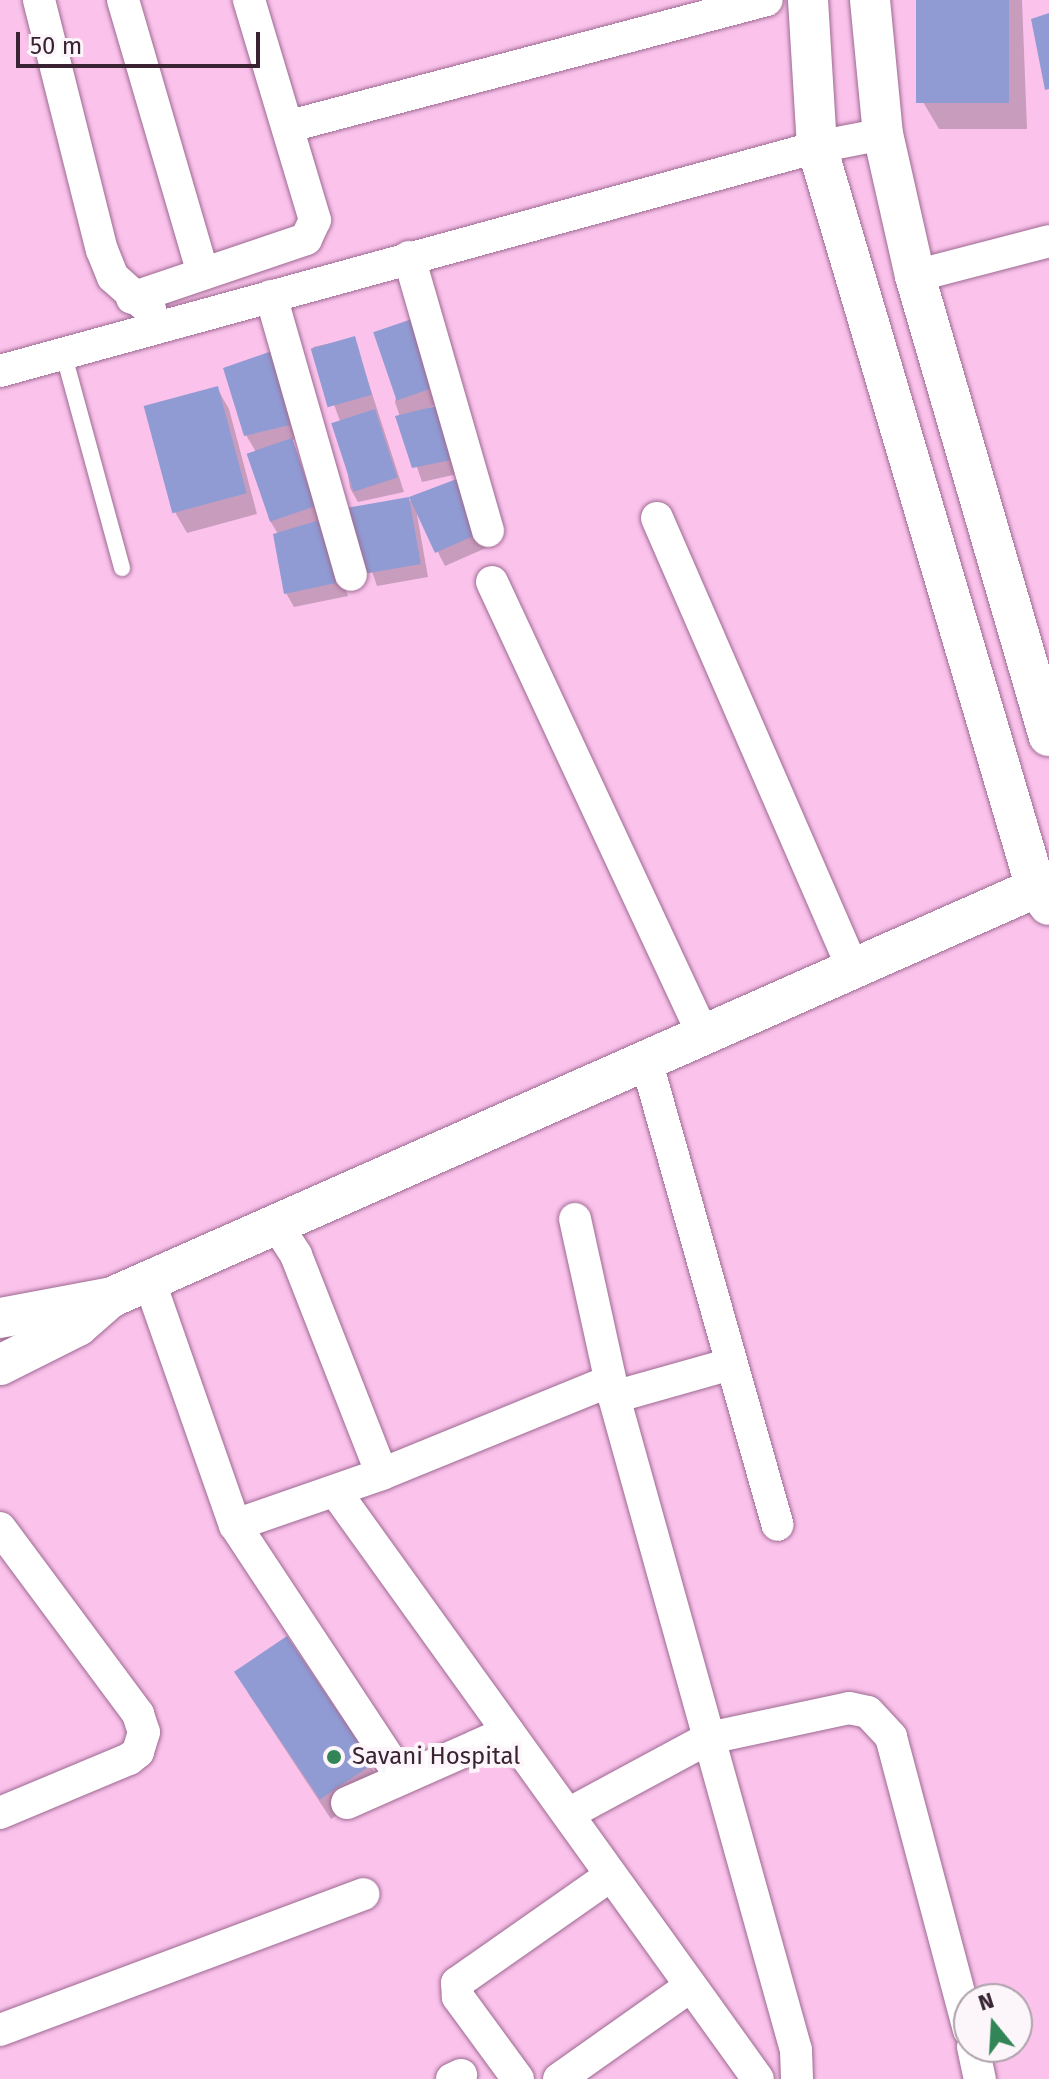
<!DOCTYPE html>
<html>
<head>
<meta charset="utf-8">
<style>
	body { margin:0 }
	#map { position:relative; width:1049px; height:2079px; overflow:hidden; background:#fbc3ec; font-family:"Fira Sans",sans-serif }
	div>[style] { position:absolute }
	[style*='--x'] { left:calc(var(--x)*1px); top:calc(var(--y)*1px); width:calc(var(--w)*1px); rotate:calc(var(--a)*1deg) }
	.shadow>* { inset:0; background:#0003 }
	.building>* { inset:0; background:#909bd3; transform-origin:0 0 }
	.roads { filter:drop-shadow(0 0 2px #9d6a91) drop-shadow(0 0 2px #9d6a91) }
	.service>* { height:16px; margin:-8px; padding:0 8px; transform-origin:8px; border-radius:8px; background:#fff }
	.minor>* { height:32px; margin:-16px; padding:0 16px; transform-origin:16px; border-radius:16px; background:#fff }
	.tertiary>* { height:40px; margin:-20px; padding:0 20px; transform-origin:20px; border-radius:20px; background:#fff }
	.dots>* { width:22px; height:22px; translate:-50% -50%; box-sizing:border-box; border:4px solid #fcf6fa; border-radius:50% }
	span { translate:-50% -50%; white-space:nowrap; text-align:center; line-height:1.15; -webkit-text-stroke:8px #fcf6fa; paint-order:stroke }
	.poi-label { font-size:24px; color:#392333 }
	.left { translate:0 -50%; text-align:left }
	.north { position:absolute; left:953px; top:1983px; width:80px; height:80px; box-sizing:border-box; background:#fcf6fa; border:2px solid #aea2aa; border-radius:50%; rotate:342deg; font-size:22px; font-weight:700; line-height:32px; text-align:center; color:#392333 }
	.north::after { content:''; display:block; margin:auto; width:28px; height:36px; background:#328557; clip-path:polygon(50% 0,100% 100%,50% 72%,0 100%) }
	.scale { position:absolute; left:16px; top:32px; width:244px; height:36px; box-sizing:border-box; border:4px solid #392333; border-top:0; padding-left:10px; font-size:24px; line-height:28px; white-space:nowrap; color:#392333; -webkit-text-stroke:6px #fcf6fa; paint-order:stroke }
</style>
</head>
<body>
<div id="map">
	<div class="shadow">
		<i style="clip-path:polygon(918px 0,1022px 0,1027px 129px,939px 129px,923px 102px)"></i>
		<i style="clip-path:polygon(411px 322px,442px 401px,425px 410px,462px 473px,422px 482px,395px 402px)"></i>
		<i style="clip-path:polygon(354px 338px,404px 492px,358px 502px,350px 488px,340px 421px,313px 347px)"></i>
		<i style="clip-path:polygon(271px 353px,297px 439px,291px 440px,348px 596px,294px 607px,286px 593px,278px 534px,269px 519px,256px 452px,246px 435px)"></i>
		<i style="clip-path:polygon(217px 388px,229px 409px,257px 514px,187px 533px,175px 512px)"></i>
		<i style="clip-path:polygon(469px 493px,486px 548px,445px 566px,416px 509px,428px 577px,377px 586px,351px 509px)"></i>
		<i style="clip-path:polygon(248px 1693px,370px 1765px,382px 1785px,331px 1819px)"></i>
	</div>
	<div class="building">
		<i style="left:916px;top:0;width:93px;height:103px"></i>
		<i style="clip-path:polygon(1049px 13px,1049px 89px,1045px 90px,1031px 19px)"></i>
		<i style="left:412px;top:319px;width:72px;height:41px;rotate:71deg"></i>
		<i style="left:355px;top:336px;width:61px;height:46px;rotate:74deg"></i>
		<i style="clip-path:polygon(272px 351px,290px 425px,244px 436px,223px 368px)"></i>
		<i style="left:218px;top:386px;width:111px;height:77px;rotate:75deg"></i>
		<i style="clip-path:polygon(436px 406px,456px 459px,412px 468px,395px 416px)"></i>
		<i style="left:375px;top:409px;width:72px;height:46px;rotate:72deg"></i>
		<i style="left:292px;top:438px;width:72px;height:48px;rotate:71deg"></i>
		<i style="clip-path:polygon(462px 477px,480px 533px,435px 553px,409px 497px)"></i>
		<i style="left:409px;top:497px;width:68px;height:61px;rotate:80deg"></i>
		<i style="clip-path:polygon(323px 519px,341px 582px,284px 594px,273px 534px)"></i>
		<i style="left:287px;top:1636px;width:154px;height:64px;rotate:56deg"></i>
	</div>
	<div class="roads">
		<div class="service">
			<i style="--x:63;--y:352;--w:224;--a:74.7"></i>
		</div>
		<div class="minor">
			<i style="--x:39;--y:0;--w:258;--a:75.9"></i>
			<i style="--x:102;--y:250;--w:29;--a:68"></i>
			<i style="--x:113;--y:277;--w:50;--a:41.7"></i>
			<i style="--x:123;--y:0;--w:285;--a:73.7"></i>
			<i style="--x:290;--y:126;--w:493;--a:-14.8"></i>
			<i style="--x:409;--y:257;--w:285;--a:73.9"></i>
			<i style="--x:915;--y:276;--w:138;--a:-14.6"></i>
			<i style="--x:271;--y:296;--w:290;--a:74"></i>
			<i style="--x:132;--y:298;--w:184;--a:-18.7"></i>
			<i style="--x:306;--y:239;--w:21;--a:-65"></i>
			<i style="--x:315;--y:220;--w:230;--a:-106.7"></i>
			<i style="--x:0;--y:371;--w:847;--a:-15.33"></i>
			<i style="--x:817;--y:147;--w:67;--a:-11.1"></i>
			<i style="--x:657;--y:518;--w:492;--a:66.5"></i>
			<i style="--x:492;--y:582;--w:500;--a:65"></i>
			<i style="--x:646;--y:1060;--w:483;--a:74.2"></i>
			<i style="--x:575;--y:1219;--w:182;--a:77.6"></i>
			<i style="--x:614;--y:1397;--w:678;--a:74.43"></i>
			<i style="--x:796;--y:2050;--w:29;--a:88"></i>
			<i style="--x:276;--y:1224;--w:37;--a:57"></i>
			<i style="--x:296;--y:1255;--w:235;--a:68.6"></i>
			<i style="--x:149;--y:1280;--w:260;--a:70.7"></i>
			<i style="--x:235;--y:1525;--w:303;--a:56.6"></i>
			<i style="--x:614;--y:1397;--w:122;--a:-15.8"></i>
			<i style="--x:335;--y:1491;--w:724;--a:54.27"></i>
			<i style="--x:235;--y:1525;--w:156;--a:-19.1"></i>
			<i style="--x:382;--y:1474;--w:246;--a:-22.2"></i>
			<i style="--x:0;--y:1528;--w:232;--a:53.4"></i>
			<i style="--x:138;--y:1714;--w:19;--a:72"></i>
			<i style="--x:144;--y:1732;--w:21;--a:107"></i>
			<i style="--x:138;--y:1752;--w:11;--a:142"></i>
			<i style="--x:129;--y:1759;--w:140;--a:157.3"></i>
			<i style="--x:347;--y:1803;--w:176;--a:-23.8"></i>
			<i style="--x:568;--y:1814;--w:160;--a:-28.3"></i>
			<i style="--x:709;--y:1738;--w:143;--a:-12.1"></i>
			<i style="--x:849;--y:1708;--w:19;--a:12"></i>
			<i style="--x:868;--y:1712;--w:34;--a:47"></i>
			<i style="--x:891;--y:1737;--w:303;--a:75.1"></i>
			<i style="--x:0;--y:2030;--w:388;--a:-20.5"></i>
			<i style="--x:973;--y:2047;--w:33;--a:78"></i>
			<i style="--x:452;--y:2079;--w:10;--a:-24"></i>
			<i style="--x:518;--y:2079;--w:102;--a:-126.2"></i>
			<i style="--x:458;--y:1997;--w:14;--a:-94"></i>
			<i style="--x:457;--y:1983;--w:188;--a:-35"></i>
			<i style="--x:559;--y:2079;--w:161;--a:-35.2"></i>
		</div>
		<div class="tertiary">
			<i style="--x:808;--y:0;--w:147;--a:86.5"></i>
			<i style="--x:817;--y:147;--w:773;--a:73.54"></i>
			<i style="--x:1036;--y:888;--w:21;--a:53"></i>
			<i style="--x:870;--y:0;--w:135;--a:84.5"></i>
			<i style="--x:883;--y:134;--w:146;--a:77.3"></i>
			<i style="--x:915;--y:276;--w:479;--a:73.8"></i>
			<i style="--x:0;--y:1318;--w:114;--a:-10.6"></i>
			<i style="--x:112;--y:1297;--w:1025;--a:-23.89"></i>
			<i style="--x:0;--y:1365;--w:87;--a:-26.6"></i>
			<i style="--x:78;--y:1326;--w:41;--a:-41.1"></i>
		</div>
	</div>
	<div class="dots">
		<i style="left:334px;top:1757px;background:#328557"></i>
	</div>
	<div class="poi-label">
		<span class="left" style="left:352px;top:1757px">Savani Hospital</span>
	</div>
	<div class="north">N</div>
	<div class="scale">50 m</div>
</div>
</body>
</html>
